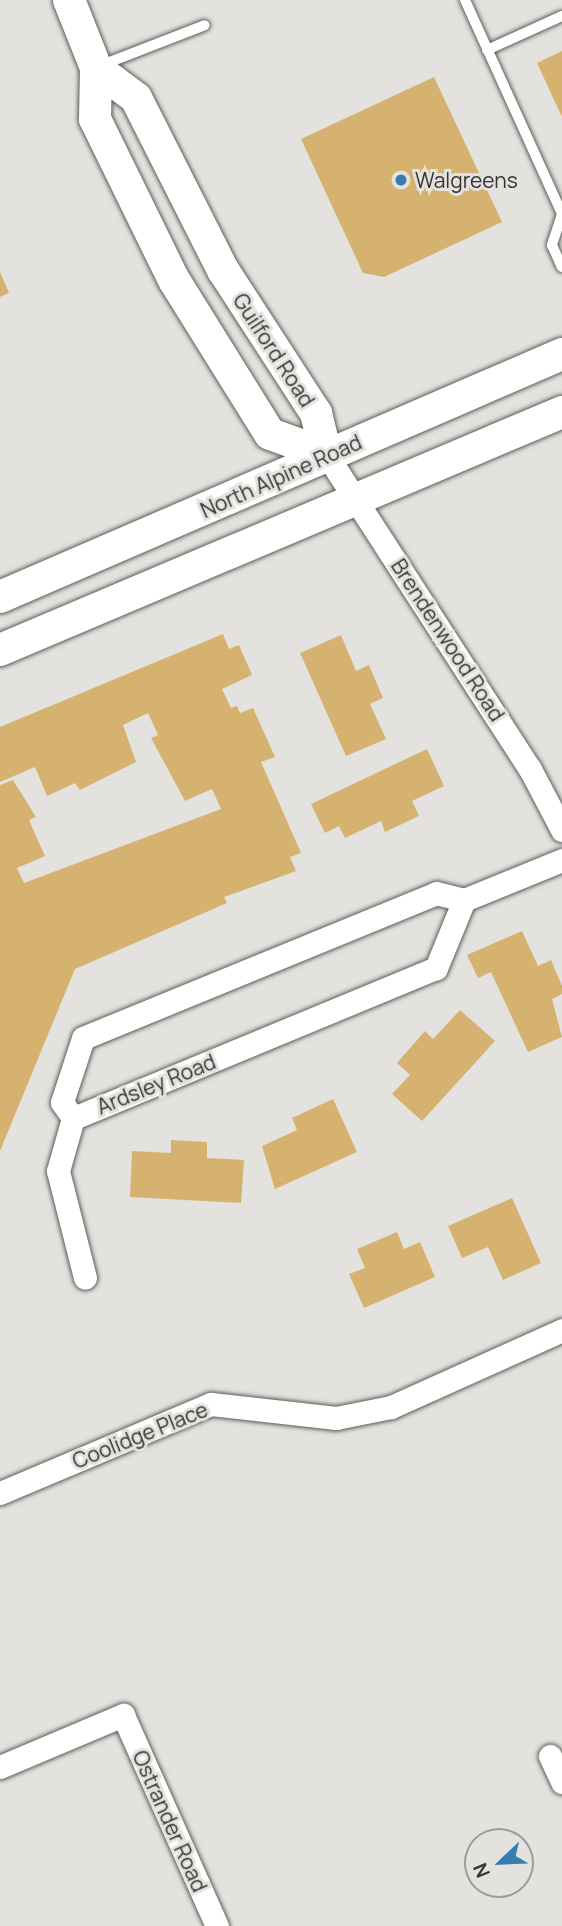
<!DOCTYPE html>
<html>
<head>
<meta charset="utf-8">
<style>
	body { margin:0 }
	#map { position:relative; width:562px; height:1926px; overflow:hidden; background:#e4e2de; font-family:Manrope,sans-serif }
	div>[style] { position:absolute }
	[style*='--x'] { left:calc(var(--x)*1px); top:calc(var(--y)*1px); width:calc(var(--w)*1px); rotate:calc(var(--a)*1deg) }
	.building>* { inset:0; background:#d6b270 }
	.roads { filter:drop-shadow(0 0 2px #5f5d59) drop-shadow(0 0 2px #5f5d59) }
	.lane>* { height:10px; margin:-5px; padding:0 5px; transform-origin:5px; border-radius:5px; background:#fff }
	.street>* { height:23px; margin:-11.5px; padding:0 11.5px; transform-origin:11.5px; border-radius:11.5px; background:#fff }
	.secondary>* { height:32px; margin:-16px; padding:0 16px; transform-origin:16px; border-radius:16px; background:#fff }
	.dots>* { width:19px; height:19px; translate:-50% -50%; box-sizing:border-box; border:4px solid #e4e2de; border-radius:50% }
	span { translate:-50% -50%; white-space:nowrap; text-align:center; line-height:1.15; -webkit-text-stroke:6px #e4e2de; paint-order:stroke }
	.poi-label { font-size:21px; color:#353432 }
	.left { translate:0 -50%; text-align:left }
	.street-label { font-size:21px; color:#353432 }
	.north { position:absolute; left:464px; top:1828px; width:70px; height:70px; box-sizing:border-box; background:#e4e2de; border:2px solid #9e9c99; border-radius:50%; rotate:247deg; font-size:19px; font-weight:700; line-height:28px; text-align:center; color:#353432 }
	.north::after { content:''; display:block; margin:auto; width:24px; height:32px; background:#367db2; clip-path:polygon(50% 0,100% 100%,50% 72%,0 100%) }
</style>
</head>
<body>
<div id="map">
	<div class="building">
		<i style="clip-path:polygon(562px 51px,562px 117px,537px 63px)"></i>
		<i style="clip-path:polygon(434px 77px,502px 222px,384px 277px,363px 273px,301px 139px)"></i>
		<i style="clip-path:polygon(0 272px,9px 293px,0 297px)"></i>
		<i style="clip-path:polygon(223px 634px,229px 649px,239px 645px,252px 675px,222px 689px,231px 708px,237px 706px,240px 713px,253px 708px,275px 757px,261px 762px,301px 853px,290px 857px,296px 871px,224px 897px,227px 903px,75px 969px,0 1151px,0 785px,13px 780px,36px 817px,29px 820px,45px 856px,17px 868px,24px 883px,221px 809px,212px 789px,185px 801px,151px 738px,158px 735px,148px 713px,123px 725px,136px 762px,80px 790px,75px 783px,47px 796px,35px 767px,0 782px,0 727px)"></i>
		<i style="clip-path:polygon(341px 635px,356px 671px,369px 665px,383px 698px,370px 704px,386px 739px,346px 756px,300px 653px)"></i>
		<i style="clip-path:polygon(427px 749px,444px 786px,412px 801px,419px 816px,385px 832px,381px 821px,345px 838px,339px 826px,325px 833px,311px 804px)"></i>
		<i style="clip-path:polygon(522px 931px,538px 966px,551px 960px,562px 986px,562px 994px,552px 999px,562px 1037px,528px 1052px,491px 972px,478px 978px,467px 955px)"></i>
		<i style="clip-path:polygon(460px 1010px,495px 1041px,422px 1121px,392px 1094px,410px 1075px,397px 1063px,425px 1031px,433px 1039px)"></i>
		<i style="clip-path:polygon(333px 1099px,357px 1152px,275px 1189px,262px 1146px,297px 1130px,292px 1118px)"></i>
		<i style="clip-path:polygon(171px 1140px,207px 1142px,207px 1158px,244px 1160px,241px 1203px,130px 1197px,132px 1151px,171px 1153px)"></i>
		<i style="clip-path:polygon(512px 1198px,541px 1263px,503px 1280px,488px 1247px,462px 1258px,448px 1226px)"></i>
		<i style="clip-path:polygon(397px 1232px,404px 1249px,420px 1242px,435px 1277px,364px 1308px,349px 1274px,365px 1268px,357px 1249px)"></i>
	</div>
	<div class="roads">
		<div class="lane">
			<i style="--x:465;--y:0;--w:235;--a:65.6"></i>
			<i style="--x:562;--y:214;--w:33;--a:108"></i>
			<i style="--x:552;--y:245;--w:24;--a:66"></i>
			<i style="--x:487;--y:50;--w:82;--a:-24.4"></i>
			<i style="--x:102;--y:65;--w:110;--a:-21.2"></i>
		</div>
		<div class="street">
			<i style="--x:326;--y:454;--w:375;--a:57.1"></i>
			<i style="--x:530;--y:769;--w:69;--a:62.3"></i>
			<i style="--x:464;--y:900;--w:74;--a:112.4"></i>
			<i style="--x:436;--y:968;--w:393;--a:157.5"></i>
			<i style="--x:73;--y:1118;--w:19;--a:-125"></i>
			<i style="--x:62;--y:1102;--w:67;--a:-71.8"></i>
			<i style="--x:83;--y:1038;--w:382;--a:-22.3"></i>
			<i style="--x:436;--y:893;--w:29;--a:14"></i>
			<i style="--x:464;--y:900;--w:106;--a:-22.2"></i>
			<i style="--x:73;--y:1118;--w:55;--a:105.8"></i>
			<i style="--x:58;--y:1171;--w:110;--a:75.8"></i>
			<i style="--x:0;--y:1493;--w:229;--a:-22.9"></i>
			<i style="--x:211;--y:1404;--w:126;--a:6.4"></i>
			<i style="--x:336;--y:1418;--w:56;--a:-11.3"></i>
			<i style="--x:391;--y:1407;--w:188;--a:-24.2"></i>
			<i style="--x:550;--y:1756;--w:29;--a:65"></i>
			<i style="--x:0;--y:1767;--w:134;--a:-22.9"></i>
			<i style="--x:123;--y:1715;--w:231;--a:66"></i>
		</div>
		<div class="secondary">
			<i style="--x:69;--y:0;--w:73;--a:68.3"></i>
			<i style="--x:96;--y:68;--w:51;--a:91.1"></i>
			<i style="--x:95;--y:119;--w:179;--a:63.9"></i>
			<i style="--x:174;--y:280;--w:181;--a:58.1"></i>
			<i style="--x:270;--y:434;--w:59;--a:19.7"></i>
			<i style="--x:96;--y:68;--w:50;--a:36.9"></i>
			<i style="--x:136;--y:98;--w:193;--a:63.2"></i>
			<i style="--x:223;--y:270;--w:171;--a:57"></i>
			<i style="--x:316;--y:413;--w:42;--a:76.3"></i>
			<i style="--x:0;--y:597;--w:612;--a:-23.38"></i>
			<i style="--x:0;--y:650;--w:610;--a:-22.95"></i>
		</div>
	</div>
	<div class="dots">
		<i style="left:401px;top:180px;background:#367db2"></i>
	</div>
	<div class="poi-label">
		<span class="left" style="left:415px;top:180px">Walgreens</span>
	</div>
	<div class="street-label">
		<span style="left:274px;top:350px;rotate:57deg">Guilford Road</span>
		<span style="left:281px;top:476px;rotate:-24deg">North Alpine Road</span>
		<span style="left:448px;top:640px;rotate:57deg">Brendenwood Road</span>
		<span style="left:156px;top:1084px;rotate:-22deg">Ardsley Road</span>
		<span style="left:140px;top:1435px;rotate:-22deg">Coolidge Place</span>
		<span style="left:170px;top:1821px;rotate:66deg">Ostrander Road</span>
	</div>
	<div class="north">N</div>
</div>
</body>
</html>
